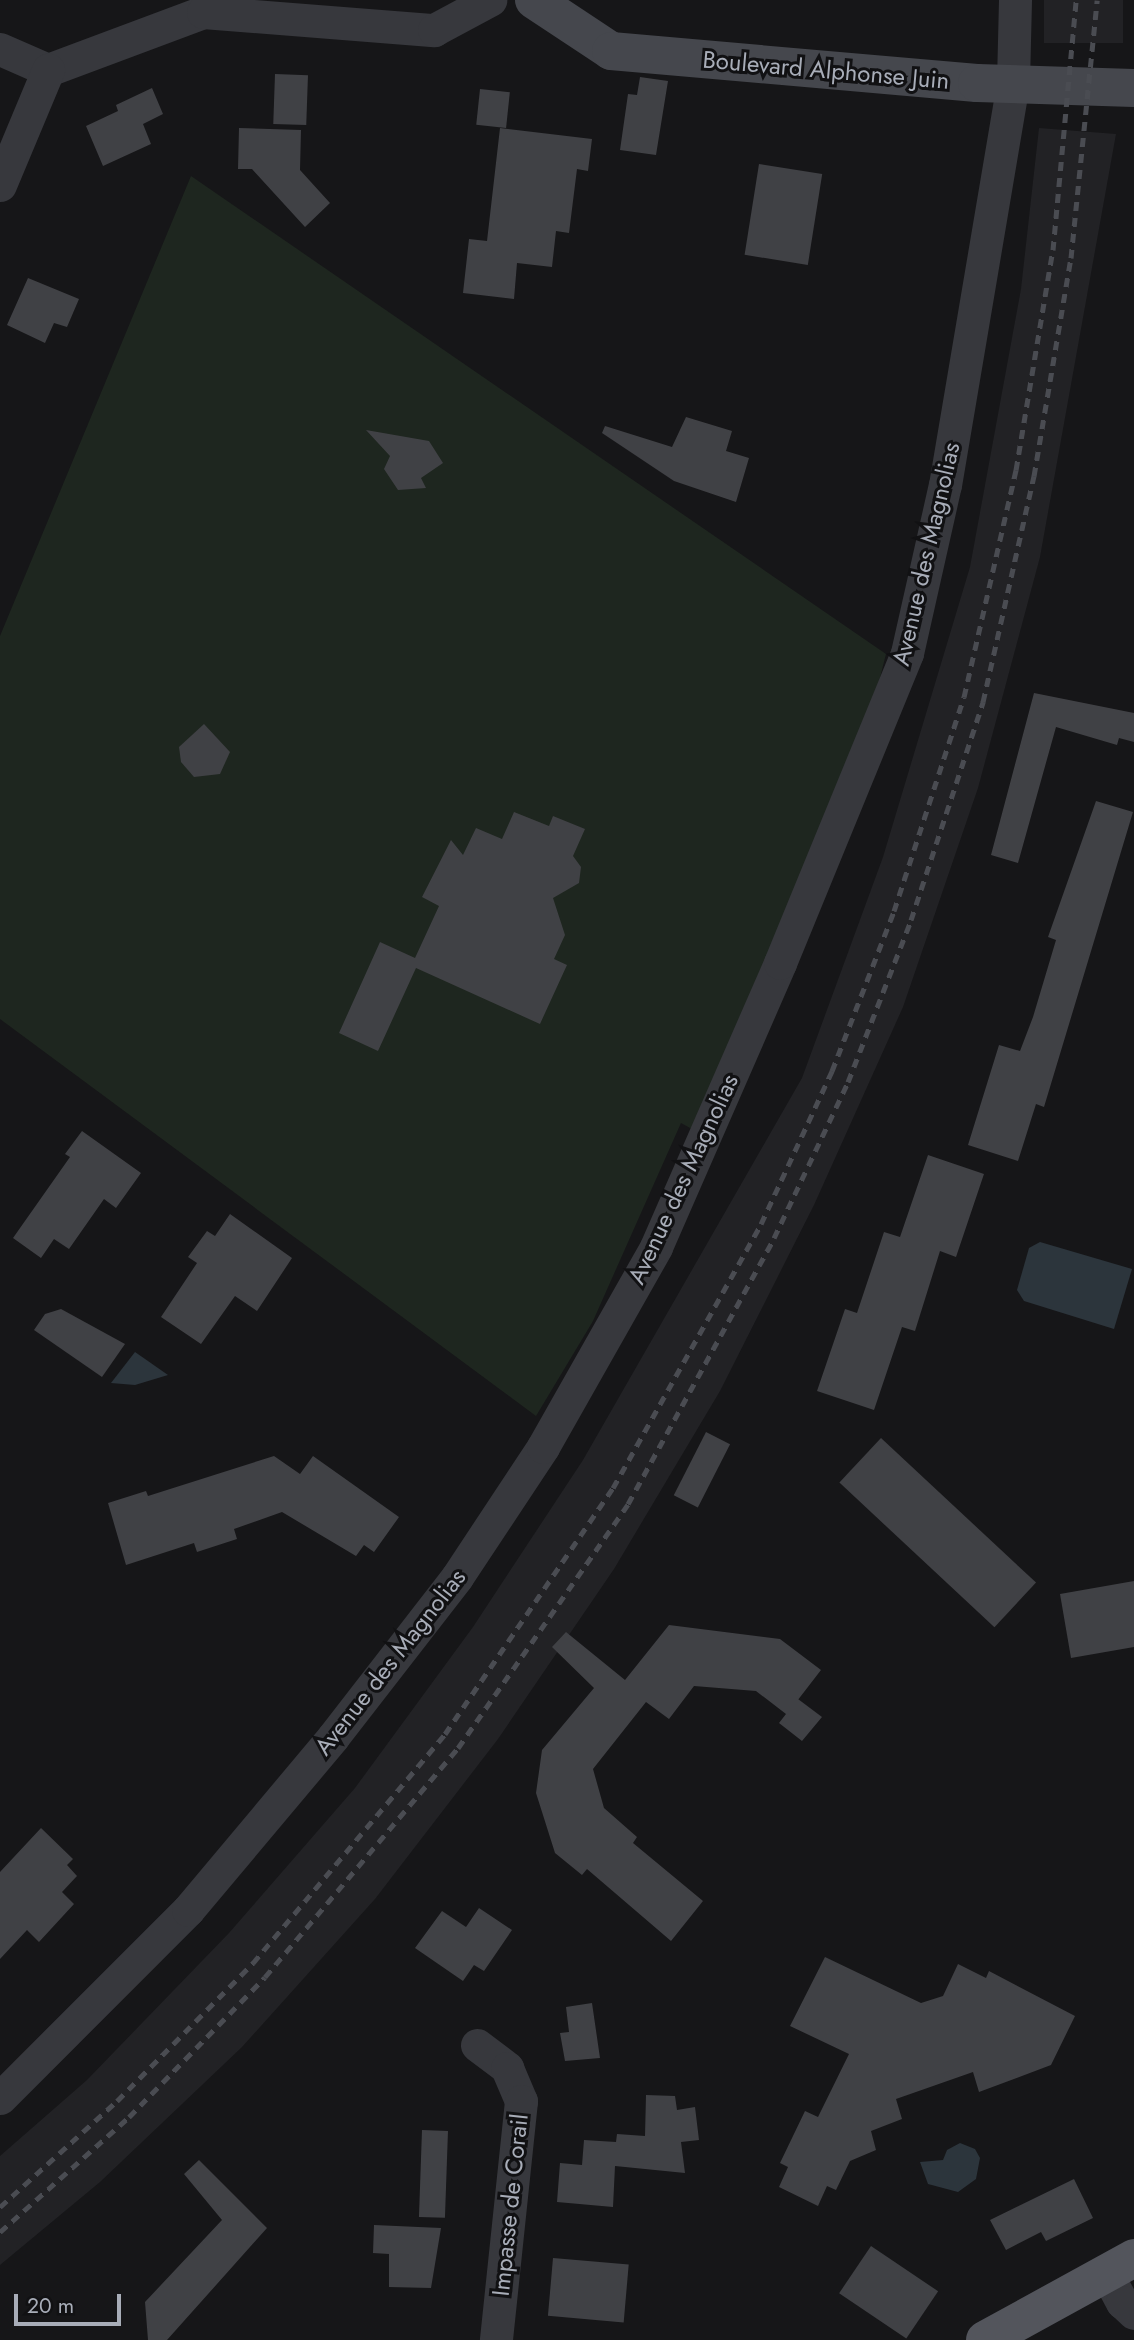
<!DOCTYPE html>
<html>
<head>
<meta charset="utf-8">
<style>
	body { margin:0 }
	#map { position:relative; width:1134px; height:2340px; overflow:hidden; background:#161618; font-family:Jost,sans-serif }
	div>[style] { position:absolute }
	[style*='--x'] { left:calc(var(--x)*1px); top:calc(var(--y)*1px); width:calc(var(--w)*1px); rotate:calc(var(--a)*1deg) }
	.built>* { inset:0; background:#222225; transform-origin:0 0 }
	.green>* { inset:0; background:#1e261f }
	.water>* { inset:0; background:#2c353c }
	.building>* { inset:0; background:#404145; transform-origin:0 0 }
	.street>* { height:33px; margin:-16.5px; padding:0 16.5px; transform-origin:16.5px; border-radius:16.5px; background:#37383d }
	.secondary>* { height:38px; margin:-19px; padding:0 19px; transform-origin:19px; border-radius:19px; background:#45474d }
	.primary>* { height:38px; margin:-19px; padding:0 19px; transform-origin:19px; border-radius:19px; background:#53555c }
	.rail>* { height:5px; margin-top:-2.5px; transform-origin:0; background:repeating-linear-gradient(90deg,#4a4c52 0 9px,transparent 0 16px) }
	span { translate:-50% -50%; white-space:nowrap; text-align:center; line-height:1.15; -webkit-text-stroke:6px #111113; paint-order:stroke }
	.street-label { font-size:24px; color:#a8adb8 }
	.scale { position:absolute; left:14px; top:2294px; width:107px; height:32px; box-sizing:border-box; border:4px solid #a8adb8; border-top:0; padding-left:9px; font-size:21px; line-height:24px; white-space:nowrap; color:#a8adb8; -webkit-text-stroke:5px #111113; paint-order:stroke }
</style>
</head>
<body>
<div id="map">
	<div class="built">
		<i style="left:1044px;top:0;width:79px;height:43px"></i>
		<i style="clip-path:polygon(1039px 128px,1116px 134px,1040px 557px,978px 788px,903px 1007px,814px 1205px,720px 1391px,614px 1569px,498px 1739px,375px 1899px,242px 2047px,100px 2182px,0 2265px,0 2156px,87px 2080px,229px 1933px,355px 1788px,473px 1627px,583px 1460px,802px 1078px,883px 857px,970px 567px,1021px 289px)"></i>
	</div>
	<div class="green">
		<i style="clip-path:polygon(191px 176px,886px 654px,870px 717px,692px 1129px,681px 1123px,593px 1321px,536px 1416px,0 1019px,0 636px)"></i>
	</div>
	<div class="water">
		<i style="clip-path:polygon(1040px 1242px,1132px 1269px,1114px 1329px,1024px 1301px,1017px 1290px,1029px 1248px)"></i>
		<i style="clip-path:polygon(135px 1352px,168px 1375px,135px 1385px,111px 1383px)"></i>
		<i style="clip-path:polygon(960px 2143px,975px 2149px,980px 2158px,976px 2179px,958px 2192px,928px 2184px,920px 2162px,943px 2160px,947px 2150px)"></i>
	</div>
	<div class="building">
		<i style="left:275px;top:74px;width:33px;height:50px;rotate:2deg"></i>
		<i style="clip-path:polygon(640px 77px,668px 81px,656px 155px,620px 150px,628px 94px,637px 95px)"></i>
		<i style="clip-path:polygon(152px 88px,163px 114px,143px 124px,151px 144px,103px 166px,86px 126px,118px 111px,116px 105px)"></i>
		<i style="left:480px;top:89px;width:30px;height:36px;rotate:6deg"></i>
		<i style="clip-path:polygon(239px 128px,301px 130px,300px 170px,330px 203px,305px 227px,252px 169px,238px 169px)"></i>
		<i style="clip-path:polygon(500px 128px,592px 139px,588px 171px,577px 169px,569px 233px,556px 231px,552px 267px,517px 263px,514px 299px,463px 293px,469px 239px,487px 241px)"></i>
		<i style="left:759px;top:164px;width:64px;height:92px;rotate:9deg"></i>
		<i style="clip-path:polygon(28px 278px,79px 299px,67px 327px,54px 323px,45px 343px,7px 325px)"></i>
		<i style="clip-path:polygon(686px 417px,732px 431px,726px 451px,749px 458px,736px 502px,674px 481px,602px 433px,605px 426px,672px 447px)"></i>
		<i style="clip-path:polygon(366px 430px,429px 441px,443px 463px,421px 478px,426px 488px,398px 490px,384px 469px,390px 456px)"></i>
		<i style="clip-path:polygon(1034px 693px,1134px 713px,1134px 742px,1119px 738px,1117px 745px,1056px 727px,1018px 863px,991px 855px)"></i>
		<i style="clip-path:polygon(204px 724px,230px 752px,220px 774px,194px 777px,181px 762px,179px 747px)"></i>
		<i style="clip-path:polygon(1096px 801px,1133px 812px,1044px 1107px,1036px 1104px,1018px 1161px,968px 1145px,999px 1045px,1020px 1051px,1033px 1017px,1056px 940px,1048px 937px)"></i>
		<i style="clip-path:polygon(514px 812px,549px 826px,553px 816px,585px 829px,573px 856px,581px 867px,579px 883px,553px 898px,565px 935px,554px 959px,567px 965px,540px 1024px,416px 968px,378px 1051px,339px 1033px,380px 942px,415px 958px,439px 906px,422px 897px,451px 840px,463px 855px,476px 828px,502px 839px)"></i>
		<i style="clip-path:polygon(82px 1131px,141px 1173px,116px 1208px,104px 1199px,69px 1249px,54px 1239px,41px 1258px,13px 1238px,70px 1157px,65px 1154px)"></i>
		<i style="clip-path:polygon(928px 1155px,984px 1174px,956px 1257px,940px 1251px,915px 1331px,902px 1327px,874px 1410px,817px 1391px,845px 1309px,857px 1313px,884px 1232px,900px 1237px)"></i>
		<i style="clip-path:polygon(230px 1214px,292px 1258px,257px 1311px,235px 1296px,201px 1344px,161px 1317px,197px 1263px,188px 1257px,207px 1231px,215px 1236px)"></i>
		<i style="clip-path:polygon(61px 1309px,125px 1344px,102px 1377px,34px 1330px,45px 1314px)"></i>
		<i style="left:706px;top:1432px;width:27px;height:71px;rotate:27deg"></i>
		<i style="left:881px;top:1438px;width:212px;height:61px;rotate:43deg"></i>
		<i style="clip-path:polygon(274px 1456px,300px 1474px,313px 1456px,399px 1517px,374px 1552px,364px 1545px,356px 1556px,282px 1512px,234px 1529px,237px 1539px,197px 1552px,194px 1543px,126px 1565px,108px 1503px,146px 1491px,148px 1496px)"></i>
		<i style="clip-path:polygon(1134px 1581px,1134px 1647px,1071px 1658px,1060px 1594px)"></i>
		<i style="clip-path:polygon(669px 1625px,780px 1639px,821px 1670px,794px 1705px,798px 1699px,822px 1717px,802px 1741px,779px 1723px,786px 1714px,756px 1691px,694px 1686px,669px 1719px,646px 1702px,593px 1769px,604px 1808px,637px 1837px,633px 1843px,703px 1901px,671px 1941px,587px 1869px,582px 1875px,555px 1853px,536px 1793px,542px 1750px,594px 1688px,552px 1647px,566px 1632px,625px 1680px)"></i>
		<i style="clip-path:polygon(41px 1828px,73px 1859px,67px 1865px,77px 1876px,62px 1892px,74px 1904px,39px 1942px,27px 1930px,0 1959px,0 1872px)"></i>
		<i style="clip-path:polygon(479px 1908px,512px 1930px,484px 1971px,474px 1965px,463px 1981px,415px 1948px,442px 1911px,466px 1927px)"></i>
		<i style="clip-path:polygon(825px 1957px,921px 2003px,943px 1996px,958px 1964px,986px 1978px,989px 1971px,1075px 2016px,1051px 2065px,979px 2092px,973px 2072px,896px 2099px,902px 2119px,871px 2131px,876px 2150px,850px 2161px,836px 2190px,827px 2186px,818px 2206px,779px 2187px,788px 2167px,780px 2163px,805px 2111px,818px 2117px,849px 2054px,790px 2026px)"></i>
		<i style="clip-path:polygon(592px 2003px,600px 2058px,565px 2061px,560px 2033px,569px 2032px,566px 2007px)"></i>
		<i style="clip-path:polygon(646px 2095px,675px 2096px,677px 2110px,695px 2107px,699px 2140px,681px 2142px,685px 2173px,615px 2166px,613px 2207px,557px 2202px,560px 2163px,582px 2165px,584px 2140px,616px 2142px,617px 2134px,645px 2136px)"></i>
		<i style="left:422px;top:2130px;width:26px;height:87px;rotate:2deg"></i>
		<i style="clip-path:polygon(199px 2160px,267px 2228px,167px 2340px,148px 2340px,145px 2302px,222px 2220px,184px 2174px)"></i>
		<i style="clip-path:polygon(1074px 2179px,1093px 2218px,1046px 2241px,1041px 2232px,1006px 2250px,990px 2220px)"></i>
		<i style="clip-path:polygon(374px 2225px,441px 2228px,431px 2288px,389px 2287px,389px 2254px,373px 2253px)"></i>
		<i style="left:871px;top:2246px;width:81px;height:57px;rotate:34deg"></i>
		<i style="left:553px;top:2258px;width:76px;height:58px;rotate:5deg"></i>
	</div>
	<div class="street">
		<i style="--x:0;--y:49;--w:52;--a:23.6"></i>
		<i style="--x:48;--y:70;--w:165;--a:-20.5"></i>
		<i style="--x:203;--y:12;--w:232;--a:4.5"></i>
		<i style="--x:434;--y:30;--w:64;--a:-28.2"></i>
		<i style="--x:0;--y:185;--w:125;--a:-67.3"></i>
		<i style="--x:477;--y:2045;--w:38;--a:37"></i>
		<i style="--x:507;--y:2068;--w:36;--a:67"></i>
		<i style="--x:521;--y:2101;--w:240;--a:96"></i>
		<i style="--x:0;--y:2098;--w:266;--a:-45"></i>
		<i style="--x:188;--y:1910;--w:226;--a:-50"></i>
		<i style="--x:333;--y:1737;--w:202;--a:-52.2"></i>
		<i style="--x:457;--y:1577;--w:156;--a:-56.5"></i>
		<i style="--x:543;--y:1447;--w:230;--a:-60.5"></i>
		<i style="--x:656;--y:1247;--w:310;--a:-66.4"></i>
		<i style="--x:780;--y:963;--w:335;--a:-67.7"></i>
		<i style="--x:907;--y:653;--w:172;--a:-77.3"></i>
		<i style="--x:945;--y:485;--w:409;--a:-80.4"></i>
		<i style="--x:1013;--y:82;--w:82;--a:-88.6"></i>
		<i style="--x:1108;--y:2276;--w:30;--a:62"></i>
		<i style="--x:1122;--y:2302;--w:16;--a:43"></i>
	</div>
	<div class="secondary">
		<i style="--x:534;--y:0;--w:92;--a:33.5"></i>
		<i style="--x:611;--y:51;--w:367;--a:5"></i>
		<i style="--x:977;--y:83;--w:157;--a:1.8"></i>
	</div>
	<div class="primary">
		<i style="--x:985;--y:2340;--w:170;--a:-28.8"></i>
	</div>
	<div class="rail">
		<i style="--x:0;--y:2207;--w:158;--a:-42.2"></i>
		<i style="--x:117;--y:2101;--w:194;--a:-45.4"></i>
		<i style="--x:253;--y:1963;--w:299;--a:-50"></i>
		<i style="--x:445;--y:1734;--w:298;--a:-55.7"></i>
		<i style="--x:613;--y:1488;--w:303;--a:-60.7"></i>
		<i style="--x:761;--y:1224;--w:169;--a:-65.1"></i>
		<i style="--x:832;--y:1071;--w:172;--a:-68.8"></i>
		<i style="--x:894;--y:911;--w:225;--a:-71.9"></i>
		<i style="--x:964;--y:697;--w:233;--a:-77.1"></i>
		<i style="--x:1016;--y:470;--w:223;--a:-80.5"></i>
		<i style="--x:1053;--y:250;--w:251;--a:-84.7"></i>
		<i style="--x:0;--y:2232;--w:173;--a:-41.7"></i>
		<i style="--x:129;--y:2117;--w:195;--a:-45.8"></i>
		<i style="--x:265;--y:1977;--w:299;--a:-49.9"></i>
		<i style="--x:458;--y:1748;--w:297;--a:-55.1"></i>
		<i style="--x:628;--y:1504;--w:303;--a:-61.2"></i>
		<i style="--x:774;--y:1238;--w:173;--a:-64.6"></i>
		<i style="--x:848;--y:1082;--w:174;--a:-68.7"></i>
		<i style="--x:911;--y:920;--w:230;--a:-71.7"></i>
		<i style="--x:983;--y:702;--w:232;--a:-77.3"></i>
		<i style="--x:1034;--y:476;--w:221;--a:-80.4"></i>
		<i style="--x:1071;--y:258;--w:259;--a:-84.2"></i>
	</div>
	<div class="street-label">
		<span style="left:826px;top:70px;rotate:5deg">Boulevard Alphonse Juin</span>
		<span style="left:926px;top:554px;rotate:-77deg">Avenue des Magnolias</span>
		<span style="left:683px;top:1179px;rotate:-65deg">Avenue des Magnolias</span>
		<span style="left:390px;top:1662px;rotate:-52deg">Avenue des Magnolias</span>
		<span style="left:510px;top:2205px;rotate:-84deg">Impasse de Corail</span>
	</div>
	<div class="scale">20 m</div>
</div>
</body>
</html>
